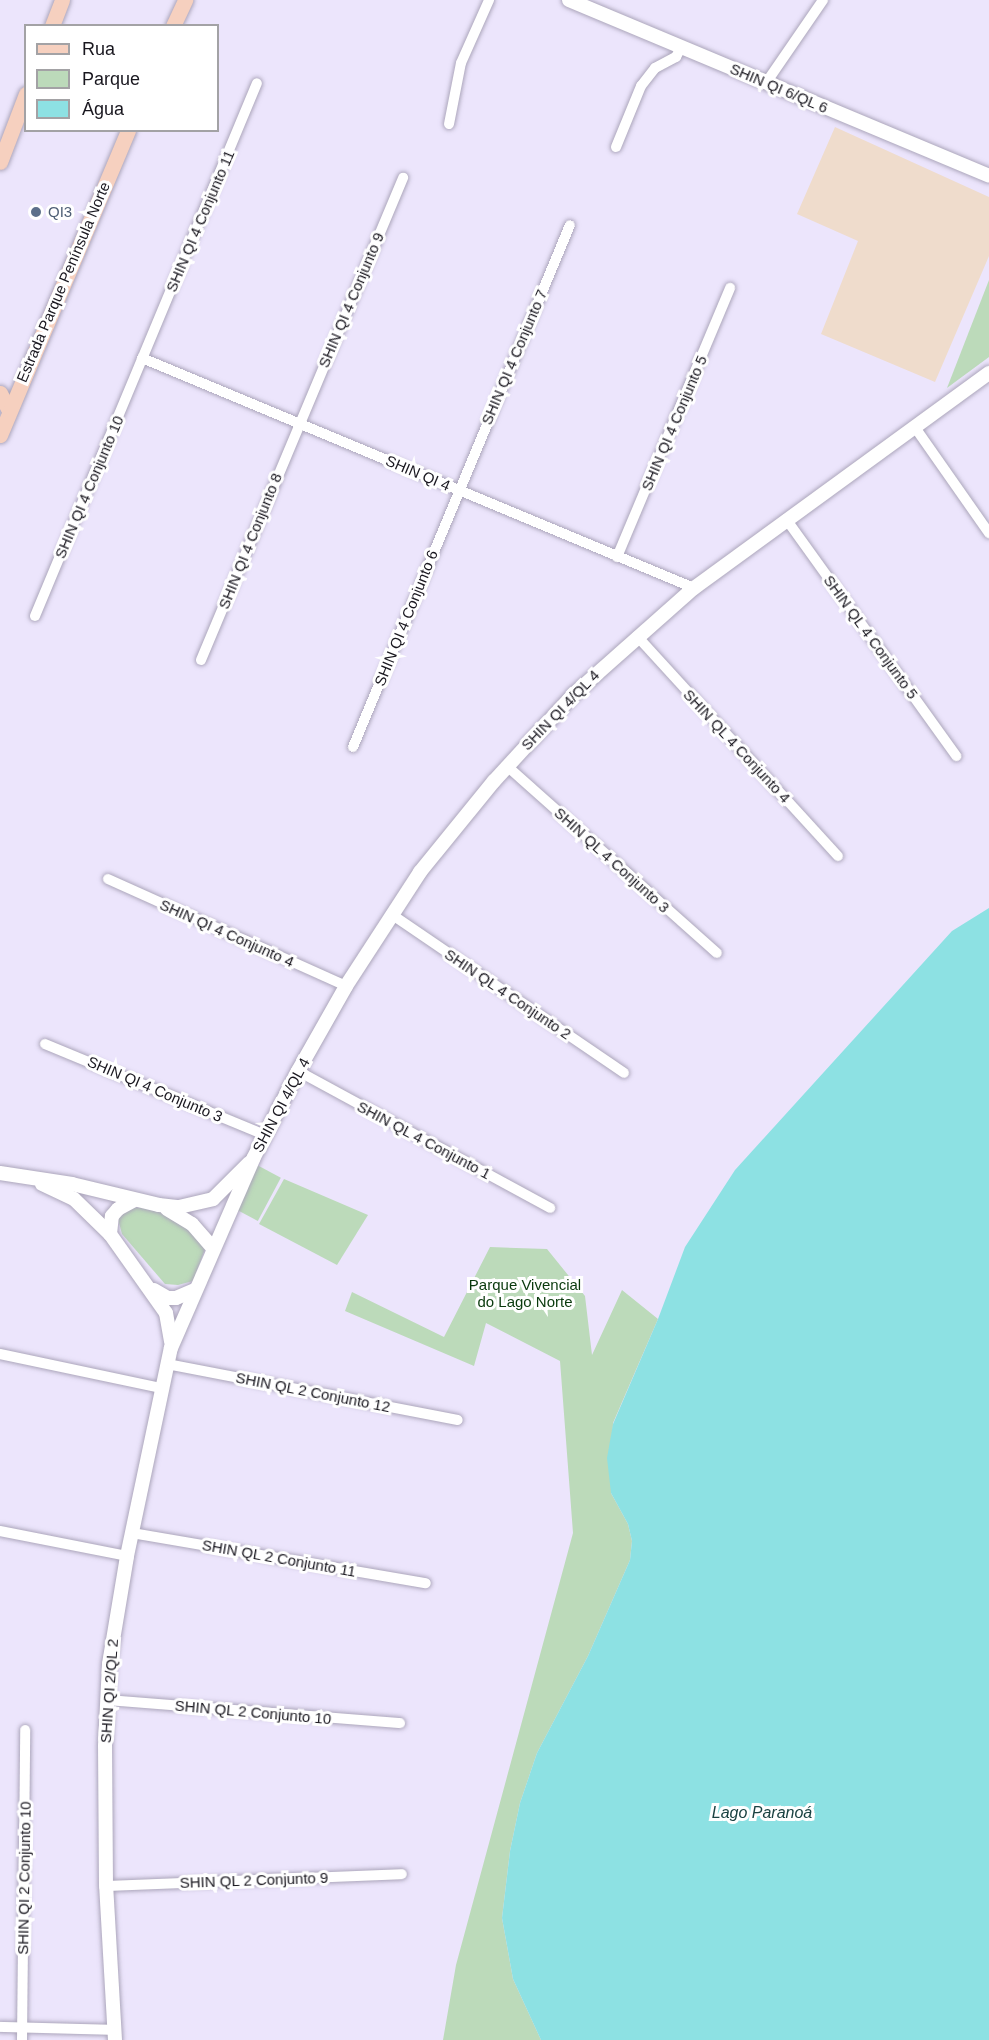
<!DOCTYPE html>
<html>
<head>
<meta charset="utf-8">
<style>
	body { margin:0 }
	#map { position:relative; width:989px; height:2040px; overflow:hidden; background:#ece5fc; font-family:Arial,sans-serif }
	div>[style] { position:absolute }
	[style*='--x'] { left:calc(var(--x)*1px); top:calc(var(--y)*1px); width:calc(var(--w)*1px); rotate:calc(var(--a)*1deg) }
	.education>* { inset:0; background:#efdccc }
	.green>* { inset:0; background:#bcdaba; transform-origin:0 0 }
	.water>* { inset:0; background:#8de1e3 }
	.roads { filter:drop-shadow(0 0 2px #aca6bb) drop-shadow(0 0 2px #aca6bb) }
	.minor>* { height:10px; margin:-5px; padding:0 5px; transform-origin:5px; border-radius:5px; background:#fff }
	.tertiary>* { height:14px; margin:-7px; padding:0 7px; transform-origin:7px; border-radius:7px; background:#fff }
	.secondary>* { height:15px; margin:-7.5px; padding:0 7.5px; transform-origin:7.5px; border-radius:7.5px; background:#f6d0bf }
	.dots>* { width:16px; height:16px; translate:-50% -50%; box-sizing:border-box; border:3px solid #fff; border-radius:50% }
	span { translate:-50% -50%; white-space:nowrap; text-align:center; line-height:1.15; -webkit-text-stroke:6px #fff; paint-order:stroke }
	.street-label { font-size:15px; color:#19171f }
	.service-label { font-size:15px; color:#4e5e75 }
	.left { translate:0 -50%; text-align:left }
	.park-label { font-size:15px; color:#09390c }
	.water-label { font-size:16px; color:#1a4242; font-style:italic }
	.legend { position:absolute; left:24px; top:24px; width:195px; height:108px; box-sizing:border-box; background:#fff; border:2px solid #a3a2a5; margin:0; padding:8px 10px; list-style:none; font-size:18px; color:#19171f }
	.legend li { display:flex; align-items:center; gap:12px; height:30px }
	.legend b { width:30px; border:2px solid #a3a2a5 }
</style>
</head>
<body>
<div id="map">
	<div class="education">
		<i style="clip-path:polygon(835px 127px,989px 197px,989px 256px,935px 382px,821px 334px,858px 241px,797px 214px)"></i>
	</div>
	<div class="green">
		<i style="clip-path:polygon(989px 280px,989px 357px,947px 388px)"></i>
		<i style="left:257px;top:1165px;width:27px;height:49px;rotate:28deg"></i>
		<i style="clip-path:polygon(284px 1179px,368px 1215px,337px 1265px,259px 1224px)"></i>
		<i style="clip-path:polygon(141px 1207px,165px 1212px,197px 1233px,205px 1249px,193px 1281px,178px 1285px,165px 1284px,122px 1234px,118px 1219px,124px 1209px)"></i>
		<i style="clip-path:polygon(490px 1247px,547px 1249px,585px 1296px,592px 1355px,622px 1290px,658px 1319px,613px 1423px,611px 1493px,628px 1524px,632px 1541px,630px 1560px,588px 1656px,537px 1753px,520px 1803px,510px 1851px,502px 1918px,513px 1979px,541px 2040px,443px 2040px,456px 1965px,573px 1533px,560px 1361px,486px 1323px,474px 1366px,345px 1311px,352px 1292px,444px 1337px)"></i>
	</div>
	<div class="water">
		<i style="clip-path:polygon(989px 908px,989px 2040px,541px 2040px,513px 1979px,502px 1918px,510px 1851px,520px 1803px,537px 1753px,588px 1656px,630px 1560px,632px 1541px,628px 1524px,611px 1493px,607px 1458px,613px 1424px,658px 1319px,685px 1247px,735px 1170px,952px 931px)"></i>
	</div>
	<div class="roads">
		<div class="minor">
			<i style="--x:766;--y:83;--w:101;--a:-55.5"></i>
			<i style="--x:449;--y:124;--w:62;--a:-78.9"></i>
			<i style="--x:461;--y:63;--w:69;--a:-66"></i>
			<i style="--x:616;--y:147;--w:66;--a:-67.7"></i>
			<i style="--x:641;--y:86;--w:23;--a:-52"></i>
			<i style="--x:655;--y:68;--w:24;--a:-28"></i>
			<i style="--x:676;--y:57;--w:11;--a:-63"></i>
			<i style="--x:142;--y:358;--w:598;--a:22.62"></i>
			<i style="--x:914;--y:426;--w:131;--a:55"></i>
			<i style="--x:786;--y:519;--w:292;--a:54.3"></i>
			<i style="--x:617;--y:557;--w:292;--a:-67.2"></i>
			<i style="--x:35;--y:616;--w:577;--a:-67.39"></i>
			<i style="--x:637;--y:636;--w:298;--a:47.6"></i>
			<i style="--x:201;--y:660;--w:523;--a:-67.26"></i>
			<i style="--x:353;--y:747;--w:565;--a:-67.43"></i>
			<i style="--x:507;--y:766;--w:281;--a:41.7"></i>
			<i style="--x:108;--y:879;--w:261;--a:24.2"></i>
			<i style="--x:391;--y:914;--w:282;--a:34.3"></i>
			<i style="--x:45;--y:1044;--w:238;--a:22.5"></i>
			<i style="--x:298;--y:1071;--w:287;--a:28.5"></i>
			<i style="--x:0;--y:1354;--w:165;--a:11.9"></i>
			<i style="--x:167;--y:1364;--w:296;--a:10.9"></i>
			<i style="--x:0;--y:1531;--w:129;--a:11.1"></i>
			<i style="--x:132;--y:1533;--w:298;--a:9.7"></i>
			<i style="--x:106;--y:1700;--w:295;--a:4.5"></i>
			<i style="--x:106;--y:1886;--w:296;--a:-2.3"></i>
			<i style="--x:0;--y:2027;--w:114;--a:1.5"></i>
			<i style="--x:22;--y:2040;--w:310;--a:-89.4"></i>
		</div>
		<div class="tertiary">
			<i style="--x:569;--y:0;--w:455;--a:22.7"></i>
			<i style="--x:0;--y:1173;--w:73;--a:8.7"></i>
			<i style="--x:72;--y:1184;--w:89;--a:13.6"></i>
			<i style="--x:159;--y:1205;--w:20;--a:6"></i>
			<i style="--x:179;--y:1207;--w:35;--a:-13"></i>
			<i style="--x:213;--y:1199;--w:51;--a:-45"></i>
			<i style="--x:42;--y:1184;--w:35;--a:25"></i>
			<i style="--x:74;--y:1199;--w:50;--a:44.2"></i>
			<i style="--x:110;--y:1234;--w:97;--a:54.7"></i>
			<i style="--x:166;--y:1313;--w:29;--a:80"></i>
			<i style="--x:167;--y:1209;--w:29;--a:31"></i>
			<i style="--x:192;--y:1224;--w:32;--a:49"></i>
			<i style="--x:110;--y:1234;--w:18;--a:-84"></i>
			<i style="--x:112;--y:1216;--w:9;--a:-49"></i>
			<i style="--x:118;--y:1209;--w:18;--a:-29"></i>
			<i style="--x:154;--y:1290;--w:16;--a:30"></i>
			<i style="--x:168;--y:1298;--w:8;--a:0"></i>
			<i style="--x:176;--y:1298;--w:21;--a:-23"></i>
			<i style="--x:115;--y:2040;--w:154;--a:-93.3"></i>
			<i style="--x:106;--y:1886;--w:140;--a:-90.4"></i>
			<i style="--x:105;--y:1746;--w:82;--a:-87.2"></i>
			<i style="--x:109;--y:1664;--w:109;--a:-80.5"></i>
			<i style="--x:127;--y:1556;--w:213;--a:-78.1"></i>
			<i style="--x:171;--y:1348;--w:206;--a:-66.5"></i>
			<i style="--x:253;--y:1159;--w:99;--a:-62.9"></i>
			<i style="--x:298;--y:1071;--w:98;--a:-60.5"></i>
			<i style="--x:346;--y:986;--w:136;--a:-57"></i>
			<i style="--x:420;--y:872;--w:117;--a:-50.9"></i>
			<i style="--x:494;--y:781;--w:118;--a:-47.4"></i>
			<i style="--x:574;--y:694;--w:160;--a:-41.5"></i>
			<i style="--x:694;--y:588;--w:365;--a:-36.1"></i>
		</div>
		<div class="secondary">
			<i style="--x:52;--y:26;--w:28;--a:-69"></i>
			<i style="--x:173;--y:26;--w:29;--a:-65"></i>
			<i style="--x:0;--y:162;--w:73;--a:-69.1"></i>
			<i style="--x:0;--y:393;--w:20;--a:63"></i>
			<i style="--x:0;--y:435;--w:331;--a:-67.2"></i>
		</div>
	</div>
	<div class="dots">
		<i style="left:36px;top:212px;background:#5c6f8a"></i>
	</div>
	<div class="street-label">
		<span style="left:779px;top:88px;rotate:23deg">SHIN QI 6/QL 6</span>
		<span style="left:200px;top:221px;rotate:-67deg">SHIN QI 4 Conjunto 11</span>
		<span style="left:63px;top:282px;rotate:-67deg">Estrada Parque Península Norte</span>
		<span style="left:351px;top:300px;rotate:-67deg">SHIN QI 4 Conjunto 9</span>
		<span style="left:514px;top:357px;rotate:-67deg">SHIN QI 4 Conjunto 7</span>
		<span style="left:674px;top:423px;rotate:-67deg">SHIN QI 4 Conjunto 5</span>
		<span style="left:418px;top:473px;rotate:23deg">SHIN QI 4</span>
		<span style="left:89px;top:487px;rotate:-67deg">SHIN QI 4 Conjunto 10</span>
		<span style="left:250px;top:541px;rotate:-68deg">SHIN QI 4 Conjunto 8</span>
		<span style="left:406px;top:618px;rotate:-68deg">SHIN QI 4 Conjunto 6</span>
		<span style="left:871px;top:637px;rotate:54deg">SHIN QL 4 Conjunto 5</span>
		<span style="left:560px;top:710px;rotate:-46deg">SHIN QI 4/QL 4</span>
		<span style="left:737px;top:746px;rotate:47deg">SHIN QL 4 Conjunto 4</span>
		<span style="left:612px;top:860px;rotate:42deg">SHIN QL 4 Conjunto 3</span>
		<span style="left:227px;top:933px;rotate:24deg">SHIN QI 4 Conjunto 4</span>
		<span style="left:508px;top:994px;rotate:34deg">SHIN QL 4 Conjunto 2</span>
		<span style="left:155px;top:1089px;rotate:23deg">SHIN QI 4 Conjunto 3</span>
		<span style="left:281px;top:1105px;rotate:-62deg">SHIN QI 4/QL 4</span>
		<span style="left:424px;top:1140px;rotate:28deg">SHIN QL 4 Conjunto 1</span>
		<span style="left:313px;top:1392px;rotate:11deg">SHIN QL 2 Conjunto 12</span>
		<span style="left:279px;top:1558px;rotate:10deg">SHIN QL 2 Conjunto 11</span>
		<span style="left:109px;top:1691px;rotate:-86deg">SHIN QI 2/QL 2</span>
		<span style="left:253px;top:1712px;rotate:5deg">SHIN QL 2 Conjunto 10</span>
		<span style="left:24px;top:1878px;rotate:-89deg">SHIN QI 2 Conjunto 10</span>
		<span style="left:254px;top:1880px;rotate:-2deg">SHIN QL 2 Conjunto 9</span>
	</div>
	<div class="service-label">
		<span class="left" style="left:48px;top:212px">QI3</span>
	</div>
	<div class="park-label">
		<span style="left:525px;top:1293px">Parque Vivencial<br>do Lago Norte</span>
	</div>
	<div class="water-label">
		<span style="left:762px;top:1813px">Lago Paranoá</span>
	</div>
	<ul class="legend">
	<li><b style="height:8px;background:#f6d0bf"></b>Rua</li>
	<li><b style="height:16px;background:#bcdaba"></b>Parque</li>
	<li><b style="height:16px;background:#8de1e3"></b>Água</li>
	</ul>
</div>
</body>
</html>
